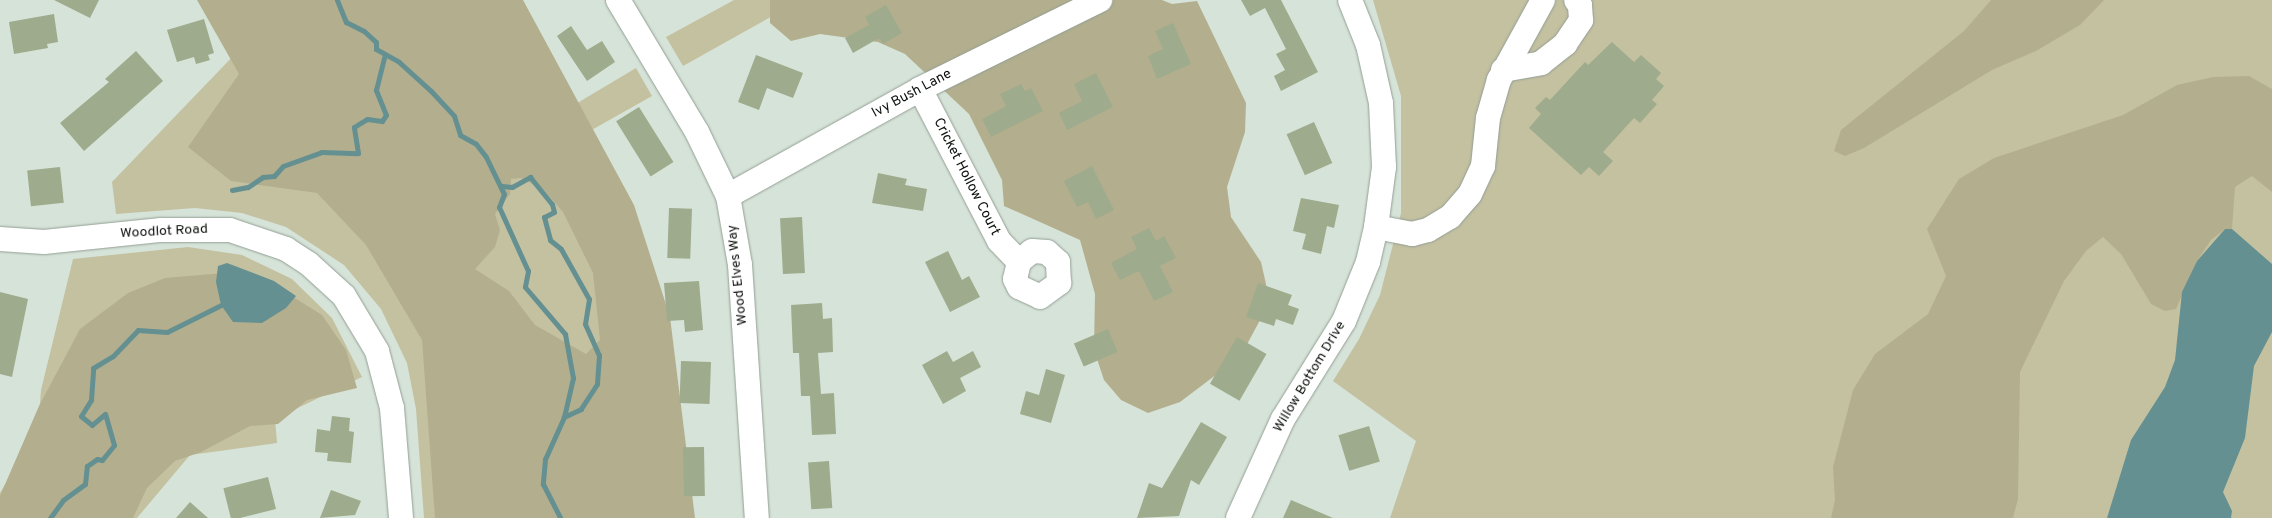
<!DOCTYPE html>
<html>
<head>
<meta charset="utf-8">
<style>
	body { margin:0 }
	#map { position:relative; width:2272px; height:518px; overflow:hidden; background:#d6e3d8; font-family:Overpass,sans-serif }
	div>[style] { position:absolute }
	[style*='--x'] { left:calc(var(--x)*1px); top:calc(var(--y)*1px); width:calc(var(--w)*1px); rotate:calc(var(--a)*1deg) }
	.green>* { inset:0; background:#c4c1a1 }
	.forest>* { inset:0; background:#b3af8e }
	.water>* { inset:0; background:#659091 }
	.stream>* { height:5px; margin:-2.5px; padding:0 2.5px; transform-origin:2.5px; border-radius:2.5px; background:#659091 }
	.building>* { inset:0; background:#9eab8c; transform-origin:0 0 }
	.roads { filter:drop-shadow(0 0 1px #939f95) drop-shadow(0 0 1px #939f95) }
	.minor>* { height:24px; margin:-12px; padding:0 12px; transform-origin:12px; border-radius:12px; background:#fff }
	span { translate:-50% -50%; white-space:nowrap; text-align:center; line-height:1.15; -webkit-text-stroke:4px #fff; paint-order:stroke }
	.street-label { font-size:14px; color:#0c100c }
</style>
</head>
<body>
<div id="map">
	<div class="green">
		<i style="clip-path:polygon(734px 0,801px 0,683px 66px,666px 37px)"></i>
		<i style="clip-path:polygon(1373px 0,2272px 0,2272px 518px,1390px 518px,1416px 441px,1333px 381px,1359px 339px,1380px 295px,1401px 213px,1401px 96px)"></i>
		<i style="clip-path:polygon(238px 51px,527px 133px,636px 68px,652px 96px,542px 158px,598px 251px,619px 518px,424px 518px,416px 409px,407px 363px,381px 309px,344px 265px,286px 227px,242px 213px,195px 208px,116px 214px,112px 182px)"></i>
		<i style="clip-path:polygon(188px 247px,242px 255px,292px 279px,332px 318px,362px 377px,275px 419px,277px 443px,190px 455px,137px 518px,0 518px,0 493px,38px 428px,41px 390px,73px 259px)"></i>
	</div>
	<div class="forest">
		<i style="clip-path:polygon(evenodd,197px 0,523px 0,634px 205px,670px 317px,695px 518px,435px 518px,422px 340px,366px 245px,317px 193px,231px 181px,188px 147px,239px 74px,197px 0,521px 178px,544px 190px,563px 212px,593px 273px,600px 340px,586px 354px,535px 325px,509px 291px,475px 269px,495px 247px,500px 230px,495px 214px,510px 194px,511px 179px,521px 178px)"></i>
		<i style="clip-path:polygon(770px 0,1162px 0,1172px 4px,1197px 1px,1246px 103px,1245px 132px,1227px 187px,1231px 217px,1261px 262px,1268px 293px,1259px 322px,1245px 348px,1225px 368px,1180px 402px,1148px 413px,1121px 400px,1104px 380px,1094px 350px,1095px 294px,1080px 240px,1004px 206px,1002px 180px,969px 114px,905px 54px,878px 42px,820px 34px,791px 41px,770px 23px)"></i>
		<i style="clip-path:polygon(1991px 0,2104px 0,2080px 25px,2036px 51px,1992px 70px,1864px 148px,1845px 156px,1834px 151px,1841px 130px,1964px 31px)"></i>
		<i style="clip-path:polygon(2249px 76px,2272px 89px,2272px 192px,2252px 176px,2235px 187px,2232px 229px,2225px 229px,2211px 240px,2197px 261px,2176px 309px,2165px 311px,2151px 304px,2121px 254px,2103px 237px,2086px 251px,2064px 281px,2020px 372px,2018px 499px,2013px 518px,1831px 518px,1835px 500px,1833px 467px,1853px 390px,1875px 354px,1928px 314px,1946px 276px,1927px 229px,1959px 179px,1994px 158px,2123px 115px,2177px 85px,2213px 77px)"></i>
		<i style="clip-path:polygon(224px 273px,269px 282px,322px 315px,346px 350px,357px 388px,307px 400px,278px 424px,250px 426px,201px 452px,175px 461px,147px 488px,133px 518px,0 518px,0 496px,39px 406px,80px 329px,128px 293px,165px 278px)"></i>
	</div>
	<div class="water">
		<i style="clip-path:polygon(2225px 229px,2232px 229px,2272px 264px,2272px 332px,2254px 366px,2245px 438px,2223px 492px,2232px 511px,2231px 518px,2107px 518px,2131px 440px,2165px 387px,2175px 360px,2182px 292px,2197px 261px)"></i>
		<i style="clip-path:polygon(227px 263px,274px 281px,296px 296px,286px 308px,262px 323px,233px 322px,221px 305px,216px 282px,218px 266px)"></i>
	</div>
	<div class="stream">
		<i style="--x:337;--y:0;--w:24;--a:68"></i>
		<i style="--x:346;--y:22;--w:20;--a:27"></i>
		<i style="--x:364;--y:31;--w:16;--a:43"></i>
		<i style="--x:376;--y:42;--w:7;--a:90"></i>
		<i style="--x:376;--y:49;--w:26;--a:29"></i>
		<i style="--x:399;--y:62;--w:43;--a:42.2"></i>
		<i style="--x:431;--y:91;--w:34;--a:47"></i>
		<i style="--x:454;--y:116;--w:20;--a:72"></i>
		<i style="--x:460;--y:135;--w:18;--a:29"></i>
		<i style="--x:476;--y:144;--w:16;--a:52"></i>
		<i style="--x:486;--y:157;--w:41;--a:64.1"></i>
		<i style="--x:504;--y:194;--w:14;--a:111"></i>
		<i style="--x:499;--y:207;--w:70;--a:65.6"></i>
		<i style="--x:528;--y:271;--w:16;--a:101"></i>
		<i style="--x:525;--y:287;--w:62;--a:49.6"></i>
		<i style="--x:565;--y:334;--w:45;--a:79.7"></i>
		<i style="--x:573;--y:378;--w:40;--a:103"></i>
		<i style="--x:564;--y:417;--w:46;--a:114.3"></i>
		<i style="--x:545;--y:459;--w:25;--a:95"></i>
		<i style="--x:543;--y:484;--w:38;--a:63"></i>
		<i style="--x:502;--y:186;--w:10;--a:6"></i>
		<i style="--x:512;--y:187;--w:21;--a:-29"></i>
		<i style="--x:530;--y:177;--w:35;--a:51"></i>
		<i style="--x:552;--y:204;--w:8;--a:76"></i>
		<i style="--x:554;--y:212;--w:11;--a:153"></i>
		<i style="--x:544;--y:217;--w:24;--a:75"></i>
		<i style="--x:550;--y:240;--w:14;--a:39"></i>
		<i style="--x:561;--y:249;--w:57;--a:60.8"></i>
		<i style="--x:589;--y:299;--w:25;--a:99"></i>
		<i style="--x:585;--y:324;--w:34;--a:66"></i>
		<i style="--x:599;--y:355;--w:29;--a:94"></i>
		<i style="--x:597;--y:384;--w:30;--a:123"></i>
		<i style="--x:581;--y:409;--w:19;--a:155"></i>
		<i style="--x:232;--y:190;--w:16;--a:-11"></i>
		<i style="--x:248;--y:187;--w:18;--a:-34"></i>
		<i style="--x:263;--y:177;--w:11;--a:-5"></i>
		<i style="--x:274;--y:176;--w:13;--a:-48"></i>
		<i style="--x:283;--y:166;--w:41;--a:-19.7"></i>
		<i style="--x:322;--y:152;--w:36;--a:2"></i>
		<i style="--x:358;--y:153;--w:26;--a:-99"></i>
		<i style="--x:354;--y:127;--w:15;--a:-32"></i>
		<i style="--x:367;--y:119;--w:15;--a:8"></i>
		<i style="--x:382;--y:121;--w:7;--a:-56"></i>
		<i style="--x:386;--y:115;--w:27;--a:-112"></i>
		<i style="--x:376;--y:90;--w:34;--a:-76"></i>
		<i style="--x:50;--y:518;--w:22;--a:-54"></i>
		<i style="--x:63;--y:500;--w:27;--a:-36"></i>
		<i style="--x:85;--y:484;--w:18;--a:-84"></i>
		<i style="--x:87;--y:466;--w:12;--a:-35"></i>
		<i style="--x:97;--y:459;--w:5;--a:11"></i>
		<i style="--x:102;--y:460;--w:19;--a:-51"></i>
		<i style="--x:114;--y:445;--w:32;--a:-106"></i>
		<i style="--x:105;--y:414;--w:17;--a:140"></i>
		<i style="--x:92;--y:425;--w:14;--a:-141"></i>
		<i style="--x:81;--y:416;--w:19;--a:-58"></i>
		<i style="--x:91;--y:400;--w:32;--a:-86"></i>
		<i style="--x:93;--y:368;--w:23;--a:-31"></i>
		<i style="--x:113;--y:356;--w:36;--a:-46"></i>
		<i style="--x:138;--y:330;--w:29;--a:4"></i>
		<i style="--x:167;--y:332;--w:65;--a:-26.6"></i>
	</div>
	<div class="building">
		<i style="clip-path:polygon(54px 0,99px 0,90px 18px)"></i>
		<i style="clip-path:polygon(1241px 0,1281px 0,1318px 72px,1281px 91px,1274px 76px,1285px 70px,1276px 54px,1286px 49px,1265px 8px,1250px 16px)"></i>
		<i style="clip-path:polygon(886px 5px,902px 33px,883px 44px,879px 38px,853px 53px,845px 38px,869px 25px,865px 17px)"></i>
		<i style="clip-path:polygon(54px 14px,58px 42px,47px 44px,48px 48px,14px 54px,9px 22px)"></i>
		<i style="clip-path:polygon(204px 19px,214px 53px,208px 55px,210px 60px,196px 64px,194px 57px,177px 62px,167px 30px)"></i>
		<i style="clip-path:polygon(1173px 23px,1191px 64px,1157px 79px,1148px 56px,1163px 49px,1155px 31px)"></i>
		<i style="clip-path:polygon(571px 26px,587px 50px,602px 41px,615px 62px,587px 81px,557px 36px)"></i>
		<i style="clip-path:polygon(1612px 42px,1634px 62px,1641px 55px,1661px 73px,1656px 79px,1664px 86px,1652px 100px,1657px 104px,1640px 123px,1634px 118px,1603px 152px,1613px 161px,1599px 176px,1589px 167px,1581px 175px,1529px 128px,1541px 114px,1535px 108px,1546px 97px,1550px 100px,1585px 62px,1588px 65px)"></i>
		<i style="clip-path:polygon(136px 51px,163px 81px,84px 151px,60px 123px,109px 82px,105px 79px)"></i>
		<i style="clip-path:polygon(756px 55px,803px 73px,793px 98px,767px 88px,759px 110px,738px 102px)"></i>
		<i style="clip-path:polygon(1096px 73px,1113px 107px,1067px 130px,1059px 113px,1082px 101px,1074px 84px)"></i>
		<i style="clip-path:polygon(1021px 84px,1025px 91px,1031px 88px,1043px 111px,991px 137px,982px 119px,1006px 106px,1000px 94px)"></i>
		<i style="left:639px;top:107px;width:65px;height:27px;rotate:58deg"></i>
		<i style="left:1314px;top:122px;width:45px;height:30px;rotate:66deg"></i>
		<i style="clip-path:polygon(1092px 166px,1114px 210px,1096px 219px,1088px 202px,1077px 207px,1064px 181px)"></i>
		<i style="left:60px;top:167px;width:36px;height:33px;rotate:84deg"></i>
		<i style="clip-path:polygon(878px 173px,907px 179px,905px 185px,927px 189px,923px 211px,872px 203px)"></i>
		<i style="clip-path:polygon(1301px 198px,1339px 205px,1334px 228px,1327px 226px,1321px 254px,1302px 249px,1306px 234px,1293px 231px)"></i>
		<i style="left:669px;top:208px;width:23px;height:50px;rotate:2deg"></i>
		<i style="left:802px;top:217px;width:56px;height:22px;rotate:87deg"></i>
		<i style="clip-path:polygon(1149px 228px,1156px 241px,1164px 236px,1176px 258px,1160px 266px,1173px 292px,1154px 301px,1139px 271px,1120px 280px,1111px 263px,1137px 249px,1131px 237px)"></i>
		<i style="clip-path:polygon(948px 251px,962px 280px,969px 276px,980px 297px,950px 312px,925px 262px)"></i>
		<i style="clip-path:polygon(699px 281px,703px 330px,685px 332px,684px 320px,667px 321px,664px 283px)"></i>
		<i style="clip-path:polygon(1258px 283px,1292px 295px,1288px 305px,1299px 309px,1293px 325px,1276px 319px,1274px 326px,1246px 317px)"></i>
		<i style="clip-path:polygon(0 292px,28px 299px,12px 377px,0 374px)"></i>
		<i style="clip-path:polygon(822px 303px,823px 319px,832px 318px,833px 352px,818px 353px,821px 394px,834px 393px,836px 434px,812px 435px,810px 396px,801px 396px,799px 353px,793px 353px,791px 305px)"></i>
		<i style="left:1108px;top:329px;width:25px;height:37px;rotate:67deg"></i>
		<i style="left:1237px;top:337px;width:34px;height:54px;rotate:30deg"></i>
		<i style="clip-path:polygon(947px 351px,953px 362px,973px 351px,981px 367px,960px 378px,966px 391px,943px 404px,922px 365px)"></i>
		<i style="left:681px;top:361px;width:30px;height:42px;rotate:2deg"></i>
		<i style="clip-path:polygon(1046px 369px,1065px 375px,1051px 423px,1020px 414px,1026px 391px,1039px 395px)"></i>
		<i style="clip-path:polygon(332px 416px,350px 418px,349px 431px,354px 432px,351px 463px,327px 461px,328px 453px,315px 452px,317px 429px,330px 431px)"></i>
		<i style="clip-path:polygon(1201px 422px,1227px 437px,1199px 485px,1191px 480px,1179px 516px,1137px 518px,1149px 483px,1162px 488px)"></i>
		<i style="left:1369px;top:426px;width:37px;height:32px;rotate:73deg"></i>
		<i style="left:704px;top:447px;width:49px;height:21px;rotate:89deg"></i>
		<i style="left:829px;top:461px;width:47px;height:21px;rotate:86deg"></i>
		<i style="left:268px;top:477px;width:33px;height:46px;rotate:76deg"></i>
		<i style="clip-path:polygon(331px 490px,361px 501px,355px 515px,320px 518px)"></i>
		<i style="clip-path:polygon(1291px 500px,1333px 518px,1283px 518px)"></i>
		<i style="clip-path:polygon(190px 502px,208px 518px,176px 518px)"></i>
	</div>
	<div class="roads">
		<div class="minor">
			<i style="--x:618;--y:0;--w:154;--a:59.1"></i>
			<i style="--x:697;--y:132;--w:71;--a:64.2"></i>
			<i style="--x:728;--y:196;--w:70;--a:80.1"></i>
			<i style="--x:740;--y:265;--w:254;--a:86.2"></i>
			<i style="--x:1503;--y:70;--w:39;--a:-10"></i>
			<i style="--x:1541;--y:63;--w:31;--a:-38"></i>
			<i style="--x:1565;--y:44;--w:29;--a:-56"></i>
			<i style="--x:1581;--y:20;--w:15;--a:-94"></i>
			<i style="--x:1580;--y:5;--w:6;--a:-129"></i>
			<i style="--x:920;--y:89;--w:171;--a:62.5"></i>
			<i style="--x:999;--y:241;--w:29;--a:46"></i>
			<i style="--x:1019;--y:262;--w:17;--a:103"></i>
			<i style="--x:1015;--y:279;--w:9;--a:63"></i>
			<i style="--x:1019;--y:287;--w:23;--a:25"></i>
			<i style="--x:1040;--y:297;--w:24;--a:-36"></i>
			<i style="--x:1059;--y:283;--w:21;--a:-93"></i>
			<i style="--x:1058;--y:262;--w:15;--a:-138"></i>
			<i style="--x:1047;--y:252;--w:15;--a:-176"></i>
			<i style="--x:1032;--y:251;--w:17;--a:140"></i>
			<i style="--x:728;--y:196;--w:220;--a:-29.1"></i>
			<i style="--x:920;--y:89;--w:201;--a:-26.3"></i>
			<i style="--x:1376;--y:227;--w:37;--a:11"></i>
			<i style="--x:1412;--y:234;--w:16;--a:-14"></i>
			<i style="--x:1428;--y:230;--w:26;--a:-31"></i>
			<i style="--x:1450;--y:217;--w:30;--a:-49"></i>
			<i style="--x:1470;--y:194;--w:31;--a:-65"></i>
			<i style="--x:1483;--y:166;--w:48;--a:-84.1"></i>
			<i style="--x:1488;--y:118;--w:40;--a:-74"></i>
			<i style="--x:1499;--y:80;--w:91;--a:-61.2"></i>
			<i style="--x:0;--y:239;--w:44;--a:3.9"></i>
			<i style="--x:44;--y:242;--w:118;--a:-5.9"></i>
			<i style="--x:161;--y:230;--w:69;--a:0"></i>
			<i style="--x:230;--y:230;--w:59;--a:18.7"></i>
			<i style="--x:286;--y:249;--w:27;--a:33"></i>
			<i style="--x:309;--y:264;--w:47;--a:42.4"></i>
			<i style="--x:344;--y:296;--w:64;--a:59"></i>
			<i style="--x:377;--y:351;--w:59;--a:75.3"></i>
			<i style="--x:392;--y:408;--w:110;--a:85.3"></i>
			<i style="--x:1238;--y:518;--w:109;--a:-65.6"></i>
			<i style="--x:1283;--y:419;--w:115;--a:-58.1"></i>
			<i style="--x:1344;--y:321;--w:64;--a:-67.9"></i>
			<i style="--x:1368;--y:262;--w:36;--a:-77"></i>
			<i style="--x:1376;--y:227;--w:61;--a:-82.4"></i>
			<i style="--x:1384;--y:167;--w:64;--a:-92.7"></i>
			<i style="--x:1381;--y:103;--w:59;--a:-102.6"></i>
			<i style="--x:1368;--y:45;--w:48;--a:-111.8"></i>
		</div>
	</div>
	<div class="street-label">
		<span style="left:912px;top:94px;rotate:-28deg">Ivy Bush Lane</span>
		<span style="left:966px;top:177px;rotate:63deg">Cricket Hollow Court</span>
		<span style="left:164px;top:232px;rotate:-3deg">Woodlot Road</span>
		<span style="left:738px;top:275px;rotate:-96deg">Wood Elves Way</span>
		<span style="left:1310px;top:377px;rotate:-59deg">Willow Bottom Drive</span>
	</div>
</div>
</body>
</html>
